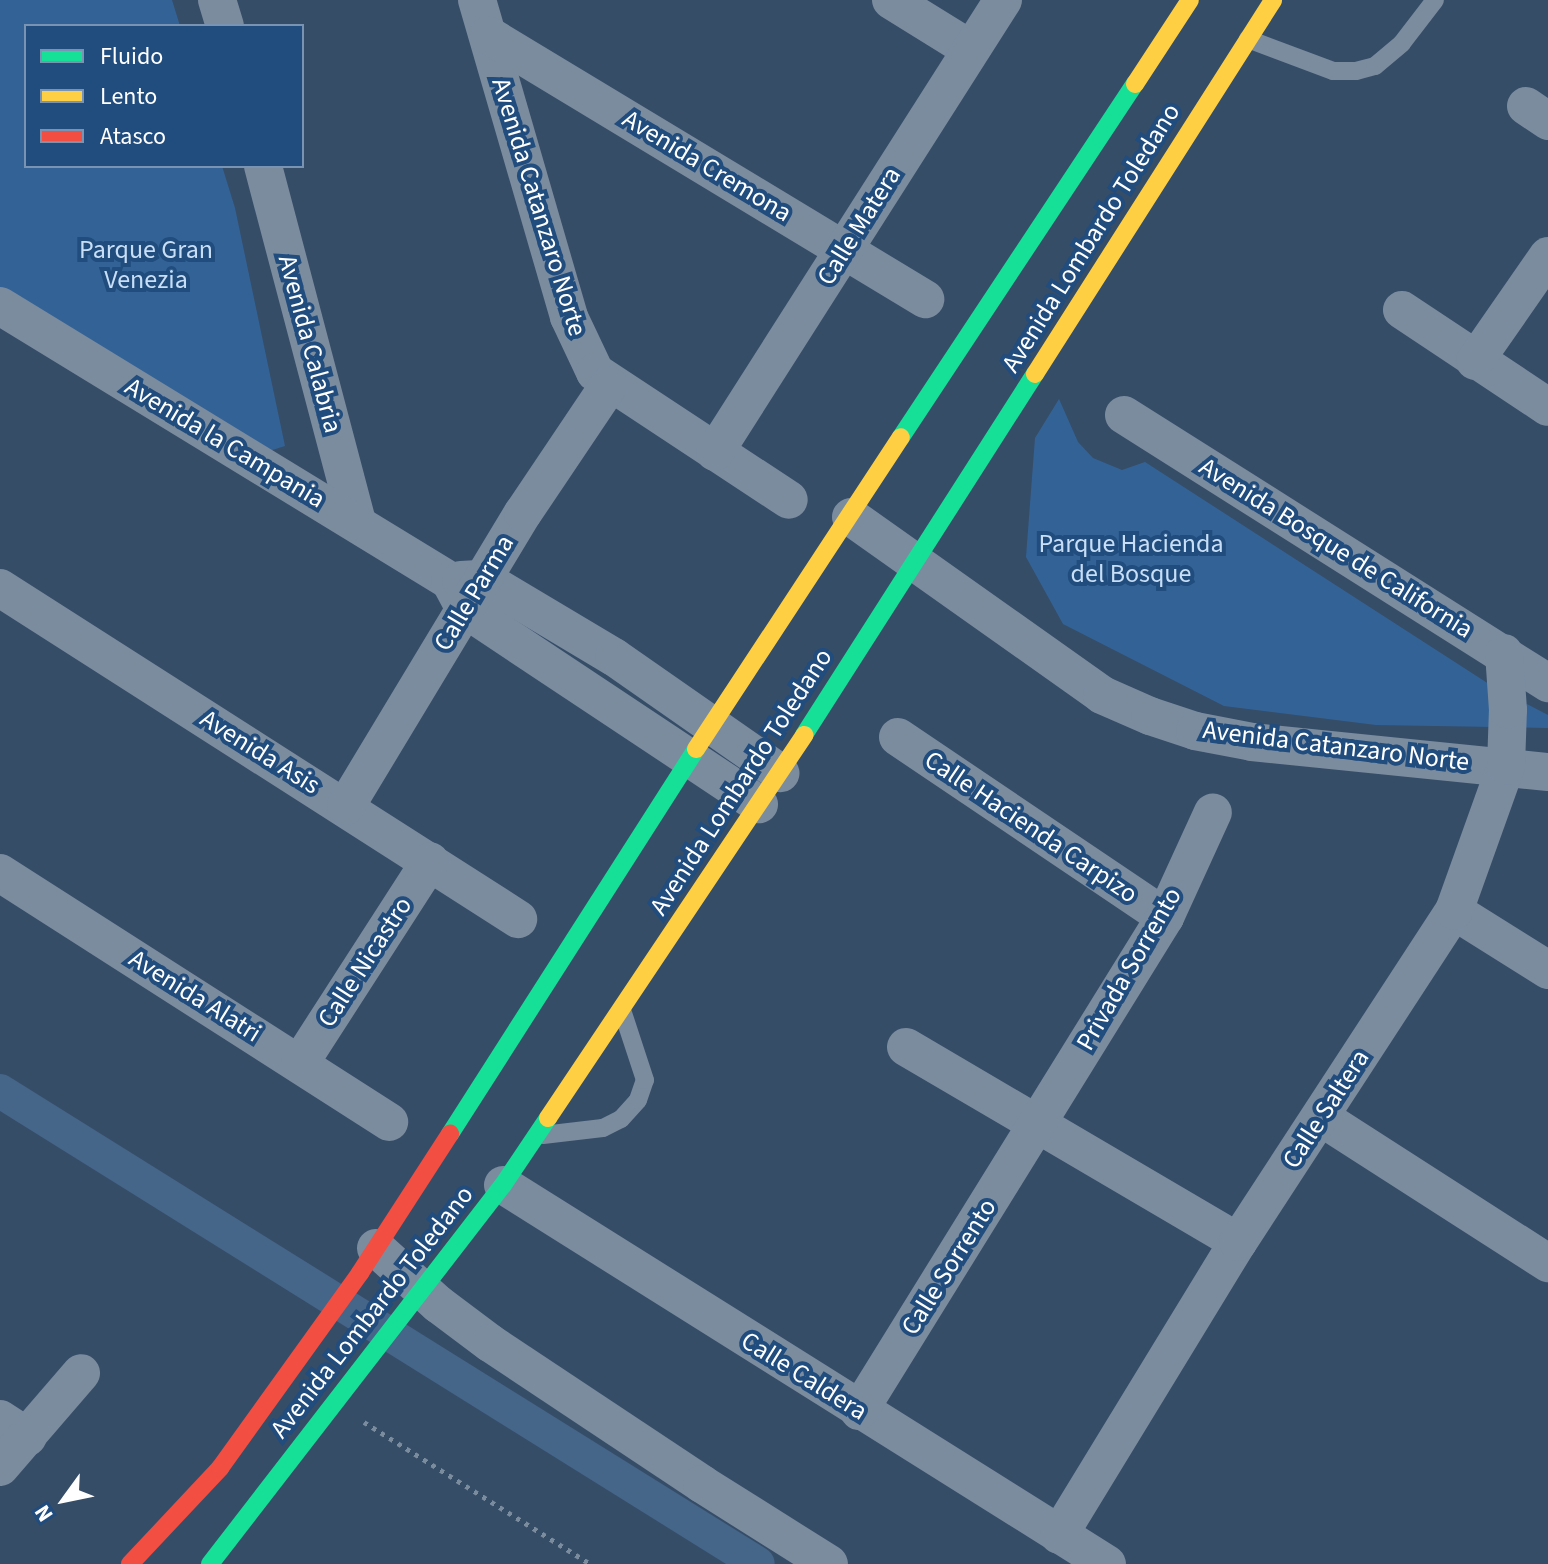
<!DOCTYPE html>
<html>
<head>
<meta charset="utf-8">
<style>
	body { margin:0 }
	#map { position:relative; width:1548px; height:1564px; overflow:hidden; background:#364d68; font-family:"Source Sans 3",sans-serif }
	div>[style] { position:absolute }
	[style*='--x'] { left:calc(var(--x)*1px); top:calc(var(--y)*1px); width:calc(var(--w)*1px); rotate:calc(var(--a)*1deg) }
	.green>* { inset:0; background:#336396 }
	.canal>* { height:34px; margin:-17px; padding:0 17px; transform-origin:17px; border-radius:17px; background:#456589 }
	.path>* { height:5px; margin-top:-2.5px; transform-origin:0; background:repeating-linear-gradient(90deg,#7b8c9f 0 4px,transparent 0 10px) }
	.lane>* { height:18px; margin:-9px; padding:0 9px; transform-origin:9px; border-radius:9px; background:#7b8c9f }
	.street>* { height:38px; margin:-19px; padding:0 19px; transform-origin:19px; border-radius:19px; background:#7b8c9f }
	.fast>* { height:18px; margin:-9px; padding:0 9px; transform-origin:9px; border-radius:9px; background:#16e098 }
	.slow>* { height:18px; margin:-9px; padding:0 9px; transform-origin:9px; border-radius:9px; background:#ffcf43 }
	.jam>* { height:18px; margin:-9px; padding:0 9px; transform-origin:9px; border-radius:9px; background:#f24e42 }
	span { translate:-50% -50%; white-space:nowrap; text-align:center; line-height:1.15; -webkit-text-stroke:8px #204c7e; paint-order:stroke }
	.street-label { font-size:26px; color:#fff }
	.park-label { font-size:26px; color:#c7def6 }
	.legend { position:absolute; left:24px; top:24px; width:280px; height:144px; box-sizing:border-box; background:#204c7e; border:2px solid #7994b2; margin:0; padding:10px 14px; list-style:none; font-size:24px; color:#fff }
	.legend li { display:flex; align-items:center; gap:16px; height:40px }
	.legend b { width:40px; border:2px solid #7994b2 }
	.north { position:absolute; left:24px; top:1460px; width:80px; height:80px; -webkit-text-stroke:6px #204c7e; paint-order:stroke; rotate:237deg; font-size:22px; font-weight:700; line-height:32px; text-align:center; color:#fff }
	.north::after { content:''; display:block; margin:auto; width:28px; height:36px; background:#fff; clip-path:polygon(50% 0,100% 100%,50% 72%,0 100%) }
</style>
</head>
<body>
<div id="map">
	<div class="green">
		<i style="clip-path:polygon(0 0,172px 0,180px 26px,26px 26px,26px 166px,222px 166px,235px 208px,285px 446px,266px 452px,0 291px)"></i>
		<i style="clip-path:polygon(1059px 399px,1078px 442px,1093px 458px,1122px 470px,1145px 462px,1492px 686px,1548px 715px,1548px 728px,1376px 725px,1224px 706px,1063px 624px,1026px 557px,1035px 438px)"></i>
	</div>
	<div class="canal">
		<i style="--x:0;--y:1091;--w:893;--a:31.96"></i>
	</div>
	<div class="path">
		<i style="--x:364;--y:1422;--w:267;--a:32.1"></i>
	</div>
	<div class="lane">
		<i style="--x:1248;--y:39;--w:91;--a:20.6"></i>
		<i style="--x:1333;--y:71;--w:23;--a:0"></i>
		<i style="--x:1356;--y:71;--w:20;--a:-15"></i>
		<i style="--x:1375;--y:66;--w:35;--a:-40"></i>
		<i style="--x:1402;--y:43;--w:54;--a:-52.5"></i>
		<i style="--x:543;--y:1135;--w:60;--a:-6.7"></i>
		<i style="--x:603;--y:1128;--w:20;--a:-27"></i>
		<i style="--x:621;--y:1119;--w:25;--a:-48"></i>
		<i style="--x:638;--y:1100;--w:21;--a:-71"></i>
		<i style="--x:645;--y:1080;--w:71;--a:-108.2"></i>
	</div>
	<div class="street">
		<i style="--x:217;--y:0;--w:27;--a:73"></i>
		<i style="--x:477;--y:0;--w:330;--a:73.8"></i>
		<i style="--x:569;--y:317;--w:61;--a:64.7"></i>
		<i style="--x:595;--y:372;--w:232;--a:33.4"></i>
		<i style="--x:891;--y:0;--w:93;--a:31.8"></i>
		<i style="--x:488;--y:35;--w:511;--a:31.14"></i>
		<i style="--x:1526;--y:106;--w:27;--a:34"></i>
		<i style="--x:263;--y:166;--w:369;--a:75.2"></i>
		<i style="--x:0;--y:306;--w:527;--a:31.43"></i>
		<i style="--x:450;--y:581;--w:32;--a:62"></i>
		<i style="--x:465;--y:609;--w:353;--a:33.6"></i>
		<i style="--x:1402;--y:310;--w:175;--a:33.6"></i>
		<i style="--x:1475;--y:361;--w:128;--a:-55.2"></i>
		<i style="--x:1124;--y:415;--w:502;--a:32.3"></i>
		<i style="--x:715;--y:452;--w:536;--a:-57.5"></i>
		<i style="--x:851;--y:517;--w:308;--a:35.3"></i>
		<i style="--x:1102;--y:695;--w:52;--a:23.6"></i>
		<i style="--x:1150;--y:716;--w:47;--a:18.4"></i>
		<i style="--x:1195;--y:731;--w:58;--a:10.9"></i>
		<i style="--x:1252;--y:742;--w:298;--a:5.8"></i>
		<i style="--x:461;--y:580;--w:22;--a:-3"></i>
		<i style="--x:483;--y:579;--w:152;--a:30.8"></i>
		<i style="--x:614;--y:657;--w:203;--a:34.9"></i>
		<i style="--x:0;--y:588;--w:615;--a:32.58"></i>
		<i style="--x:898;--y:737;--w:322;--a:34"></i>
		<i style="--x:346;--y:806;--w:342;--a:-58.9"></i>
		<i style="--x:523;--y:513;--w:154;--a:-56.1"></i>
		<i style="--x:0;--y:873;--w:462;--a:32.6"></i>
		<i style="--x:1454;--y:911;--w:111;--a:32.1"></i>
		<i style="--x:906;--y:1047;--w:385;--a:30.4"></i>
		<i style="--x:300;--y:1063;--w:240;--a:-57.2"></i>
		<i style="--x:1322;--y:1118;--w:269;--a:32.7"></i>
		<i style="--x:503;--y:1185;--w:713;--a:32.11"></i>
		<i style="--x:376;--y:1248;--w:84;--a:42.1"></i>
		<i style="--x:438;--y:1304;--w:65;--a:36.9"></i>
		<i style="--x:490;--y:1343;--w:255;--a:33.6"></i>
		<i style="--x:702;--y:1484;--w:150;--a:32.2"></i>
		<i style="--x:859;--y:1411;--w:581;--a:-58.22"></i>
		<i style="--x:1165;--y:917;--w:115;--a:-65.4"></i>
		<i style="--x:0;--y:1419;--w:33;--a:33"></i>
		<i style="--x:0;--y:1467;--w:124;--a:-49.2"></i>
		<i style="--x:1059;--y:1535;--w:343;--a:-58.6"></i>
		<i style="--x:1238;--y:1242;--w:395;--a:-56.9"></i>
		<i style="--x:1454;--y:911;--w:154;--a:-70.3"></i>
		<i style="--x:1506;--y:766;--w:56;--a:-88"></i>
		<i style="--x:1508;--y:710;--w:57;--a:-94"></i>
	</div>
	<div class="fast">
		<i style="--x:901;--y:437;--w:424;--a:-56.5"></i>
		<i style="--x:804;--y:735;--w:429;--a:-57.4"></i>
		<i style="--x:450;--y:1134;--w:457;--a:-57.4"></i>
		<i style="--x:210;--y:1564;--w:479;--a:-52.3"></i>
		<i style="--x:503;--y:1185;--w:81;--a:-56.1"></i>
	</div>
	<div class="slow">
		<i style="--x:1135;--y:84;--w:100;--a:-56.8"></i>
		<i style="--x:1035;--y:374;--w:443;--a:-57.5"></i>
		<i style="--x:696;--y:749;--w:373;--a:-56.7"></i>
		<i style="--x:548;--y:1118;--w:461;--a:-56.2"></i>
	</div>
	<div class="jam">
		<i style="--x:130;--y:1564;--w:132;--a:-46.8"></i>
		<i style="--x:220;--y:1468;--w:240;--a:-54.3"></i>
		<i style="--x:360;--y:1273;--w:166;--a:-57.1"></i>
	</div>
	<div class="street-label">
		<span style="left:707px;top:166px;rotate:31deg">Avenida Cremona</span>
		<span style="left:539px;top:207px;rotate:73deg">Avenida Catanzaro Norte</span>
		<span style="left:859px;top:226px;rotate:-58deg">Calle Matera</span>
		<span style="left:1091px;top:238px;rotate:-58deg">Avenida Lombardo Toledano</span>
		<span style="left:310px;top:344px;rotate:75deg">Avenida Calabria</span>
		<span style="left:225px;top:443px;rotate:31deg">Avenida la Campania</span>
		<span style="left:1336px;top:548px;rotate:32deg">Avenida Bosque de California</span>
		<span style="left:474px;top:593px;rotate:-59deg">Calle Parma</span>
		<span style="left:1336px;top:746px;rotate:7deg">Avenida Catanzaro Norte</span>
		<span style="left:260px;top:752px;rotate:32deg">Avenida Asis</span>
		<span style="left:741px;top:782px;rotate:-57deg">Avenida Lombardo Toledano</span>
		<span style="left:1031px;top:827px;rotate:34deg">Calle Hacienda Carpizo</span>
		<span style="left:365px;top:962px;rotate:-57deg">Calle Nicastro</span>
		<span style="left:1129px;top:969px;rotate:-60deg">Privada Sorrento</span>
		<span style="left:195px;top:996px;rotate:32deg">Avenida Alatri</span>
		<span style="left:1326px;top:1109px;rotate:-57deg">Calle Saltera</span>
		<span style="left:949px;top:1267px;rotate:-58deg">Calle Sorrento</span>
		<span style="left:372px;top:1312px;rotate:-52deg">Avenida Lombardo Toledano</span>
		<span style="left:804px;top:1376px;rotate:32deg">Calle Caldera</span>
	</div>
	<div class="park-label">
		<span style="left:146px;top:265px">Parque Gran<br>Venezia</span>
		<span style="left:1131px;top:559px">Parque Hacienda<br>del Bosque</span>
	</div>
	<ul class="legend">
	<li><b style="height:10px;background:#16e098"></b>Fluido</li>
	<li><b style="height:10px;background:#ffcf43"></b>Lento</li>
	<li><b style="height:10px;background:#f24e42"></b>Atasco</li>
	</ul>
	<div class="north">N</div>
</div>
</body>
</html>
